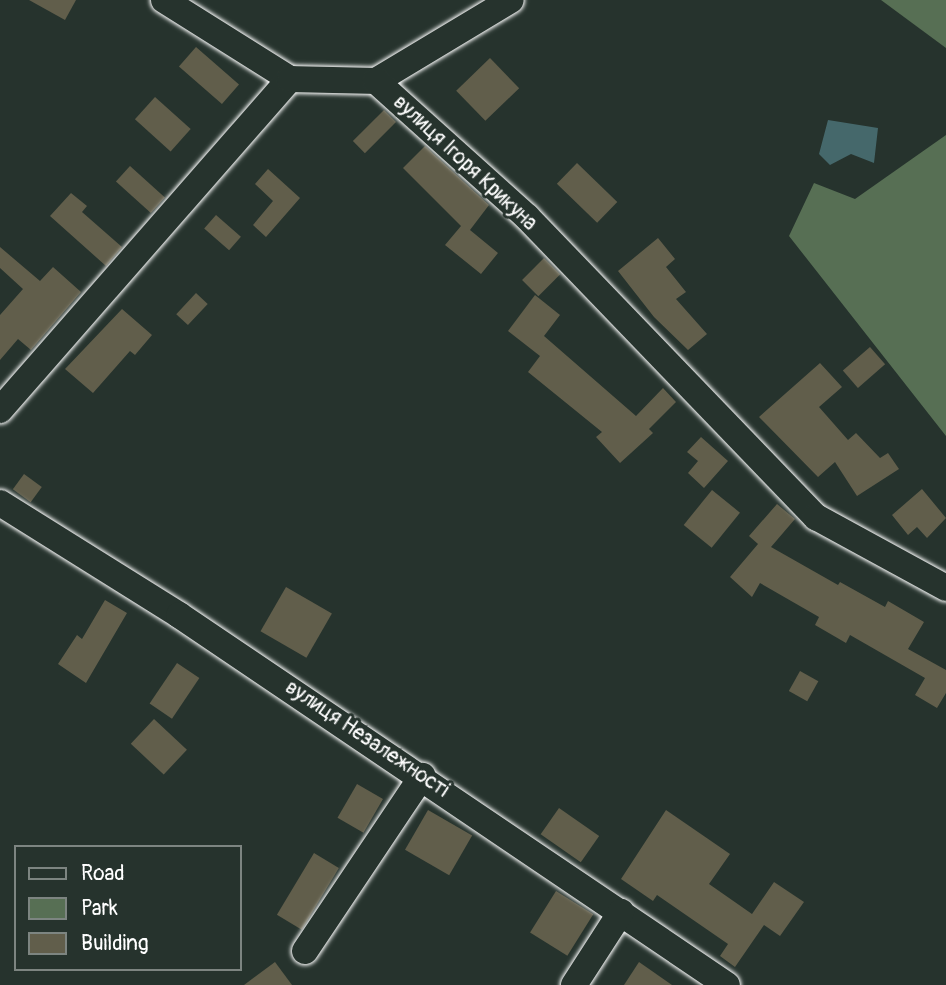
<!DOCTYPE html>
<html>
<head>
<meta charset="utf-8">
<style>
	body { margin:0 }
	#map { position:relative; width:946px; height:985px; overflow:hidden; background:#26332d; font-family:Pangolin,sans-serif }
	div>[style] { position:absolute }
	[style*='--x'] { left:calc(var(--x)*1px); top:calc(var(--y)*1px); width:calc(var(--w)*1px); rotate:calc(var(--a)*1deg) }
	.green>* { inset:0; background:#576f54 }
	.water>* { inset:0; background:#45686b }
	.building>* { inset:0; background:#615e4b; transform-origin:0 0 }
	.roads { filter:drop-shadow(0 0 2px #fff) drop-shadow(0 0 2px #fff) }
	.minor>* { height:26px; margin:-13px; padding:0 13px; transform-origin:13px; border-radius:13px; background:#26332d }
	span { translate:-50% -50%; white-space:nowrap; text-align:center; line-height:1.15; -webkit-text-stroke:6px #26332d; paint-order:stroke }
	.street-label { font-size:21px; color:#fff }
	.legend { position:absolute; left:14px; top:845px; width:228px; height:126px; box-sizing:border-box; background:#26332d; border:2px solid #7d8581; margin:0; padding:9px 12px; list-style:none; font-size:21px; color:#fff }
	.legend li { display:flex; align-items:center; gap:14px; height:35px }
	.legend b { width:35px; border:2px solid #7d8581 }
</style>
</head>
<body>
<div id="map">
	<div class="green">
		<i style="clip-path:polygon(881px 0,946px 0,946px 48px)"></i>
		<i style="clip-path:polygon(946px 135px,946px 436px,789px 236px,814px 183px,855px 199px)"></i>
	</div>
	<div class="water">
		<i style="clip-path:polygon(828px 120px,878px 128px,874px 163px,851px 154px,830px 165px,819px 154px)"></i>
	</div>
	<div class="building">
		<i style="clip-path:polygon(29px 0,76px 0,65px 20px)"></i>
		<i style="left:196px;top:47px;width:57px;height:26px;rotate:41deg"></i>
		<i style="left:490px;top:58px;width:42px;height:47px;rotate:46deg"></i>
		<i style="left:155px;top:97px;width:48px;height:30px;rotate:42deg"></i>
		<i style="left:384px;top:110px;width:17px;height:44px;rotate:45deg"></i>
		<i style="clip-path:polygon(425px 146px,489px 205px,470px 230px,498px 253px,481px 274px,445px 245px,461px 226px,403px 168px)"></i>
		<i style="left:577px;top:163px;width:56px;height:29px;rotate:44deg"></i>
		<i style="left:130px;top:166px;width:47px;height:21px;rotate:42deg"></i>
		<i style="clip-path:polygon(268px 169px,300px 198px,266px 237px,253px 225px,273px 201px,255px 184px)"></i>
		<i style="clip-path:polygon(71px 193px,87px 206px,82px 212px,122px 247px,106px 266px,50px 216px)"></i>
		<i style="left:216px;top:215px;width:33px;height:18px;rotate:41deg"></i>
		<i style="clip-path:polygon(658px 238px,675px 259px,666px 267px,686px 292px,676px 299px,707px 334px,688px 350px,654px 317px,618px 271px)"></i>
		<i style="clip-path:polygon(0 247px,40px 281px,53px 267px,81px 292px,31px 350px,18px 339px,0 360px,0 315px,23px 289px,0 268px)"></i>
		<i style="left:544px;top:258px;width:23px;height:31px;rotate:45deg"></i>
		<i style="left:196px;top:293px;width:16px;height:29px;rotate:43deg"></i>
		<i style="clip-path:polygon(535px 295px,560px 315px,544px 336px,636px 416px,663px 388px,676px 402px,649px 429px,653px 433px,620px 463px,596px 437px,602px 432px,528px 372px,540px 356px,508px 331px)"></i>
		<i style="clip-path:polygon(122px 309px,152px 335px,135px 355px,130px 351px,93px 393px,65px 369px)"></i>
		<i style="left:870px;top:347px;width:23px;height:36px;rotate:49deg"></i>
		<i style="clip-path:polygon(820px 363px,842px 387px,819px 407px,848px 440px,856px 433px,880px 458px,888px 453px,899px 469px,857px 496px,835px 462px,818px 477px,759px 417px)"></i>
		<i style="clip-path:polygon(701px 437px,728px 461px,704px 488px,688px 473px,698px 461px,687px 452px)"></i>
		<i style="left:24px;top:474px;width:22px;height:19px;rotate:36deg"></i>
		<i style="clip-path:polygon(922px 489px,946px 518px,927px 538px,917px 527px,908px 535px,892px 515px)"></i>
		<i style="left:712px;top:490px;width:36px;height:45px;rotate:39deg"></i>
		<i style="clip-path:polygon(777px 504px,795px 519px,771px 547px,838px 585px,840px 582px,885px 607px,888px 601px,924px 622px,908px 649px,946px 670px,946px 693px,937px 708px,915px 695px,925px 678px,850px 635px,846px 643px,815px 625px,819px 617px,760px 583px,752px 597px,730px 577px,758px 544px,749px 536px)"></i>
		<i style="left:286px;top:587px;width:53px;height:51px;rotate:30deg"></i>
		<i style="clip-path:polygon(105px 600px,127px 613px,86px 683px,58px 664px,77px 635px,82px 639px)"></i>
		<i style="left:177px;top:663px;width:27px;height:49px;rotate:34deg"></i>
		<i style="left:800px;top:671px;width:21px;height:23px;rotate:29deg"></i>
		<i style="left:154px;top:719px;width:45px;height:34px;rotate:43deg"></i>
		<i style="left:357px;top:784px;width:30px;height:39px;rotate:30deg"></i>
		<i style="left:559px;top:808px;width:49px;height:32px;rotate:35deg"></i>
		<i style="left:428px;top:810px;width:51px;height:46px;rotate:30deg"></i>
		<i style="clip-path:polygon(666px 810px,730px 854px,709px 884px,752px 914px,774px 882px,804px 902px,780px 936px,764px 925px,735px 967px,720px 956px,728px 944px,657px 895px,653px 901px,621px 879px)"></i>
		<i style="left:314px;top:853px;width:29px;height:72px;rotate:31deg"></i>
		<i style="left:556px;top:891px;width:44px;height:49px;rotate:32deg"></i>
		<i style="clip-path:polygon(275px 962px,292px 985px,244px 985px)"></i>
		<i style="clip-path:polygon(639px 962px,672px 985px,624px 985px)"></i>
	</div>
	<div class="roads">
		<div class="minor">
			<i style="--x:164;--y:0;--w:149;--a:32.1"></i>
			<i style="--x:376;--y:81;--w:157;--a:-31"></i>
			<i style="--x:0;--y:410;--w:440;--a:-48.8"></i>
			<i style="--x:290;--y:79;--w:86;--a:1.3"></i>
			<i style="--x:376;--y:81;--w:203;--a:42"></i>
			<i style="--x:527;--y:217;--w:417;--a:46.1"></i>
			<i style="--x:816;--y:517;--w:148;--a:28.6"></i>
			<i style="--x:0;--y:503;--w:211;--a:32"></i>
			<i style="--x:179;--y:615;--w:661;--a:34.03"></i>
			<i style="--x:305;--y:951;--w:211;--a:-56.2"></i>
			<i style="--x:574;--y:985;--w:87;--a:-57.2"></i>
		</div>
	</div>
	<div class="street-label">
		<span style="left:465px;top:163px;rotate:43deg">вулиця Ігоря Крикуна</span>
		<span style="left:367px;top:739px;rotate:34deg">вулиця Незалежності</span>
	</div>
	<ul class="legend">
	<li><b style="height:9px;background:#26332d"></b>Road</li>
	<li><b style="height:19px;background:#576f54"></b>Park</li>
	<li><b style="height:19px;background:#615e4b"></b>Building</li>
	</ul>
</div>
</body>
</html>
